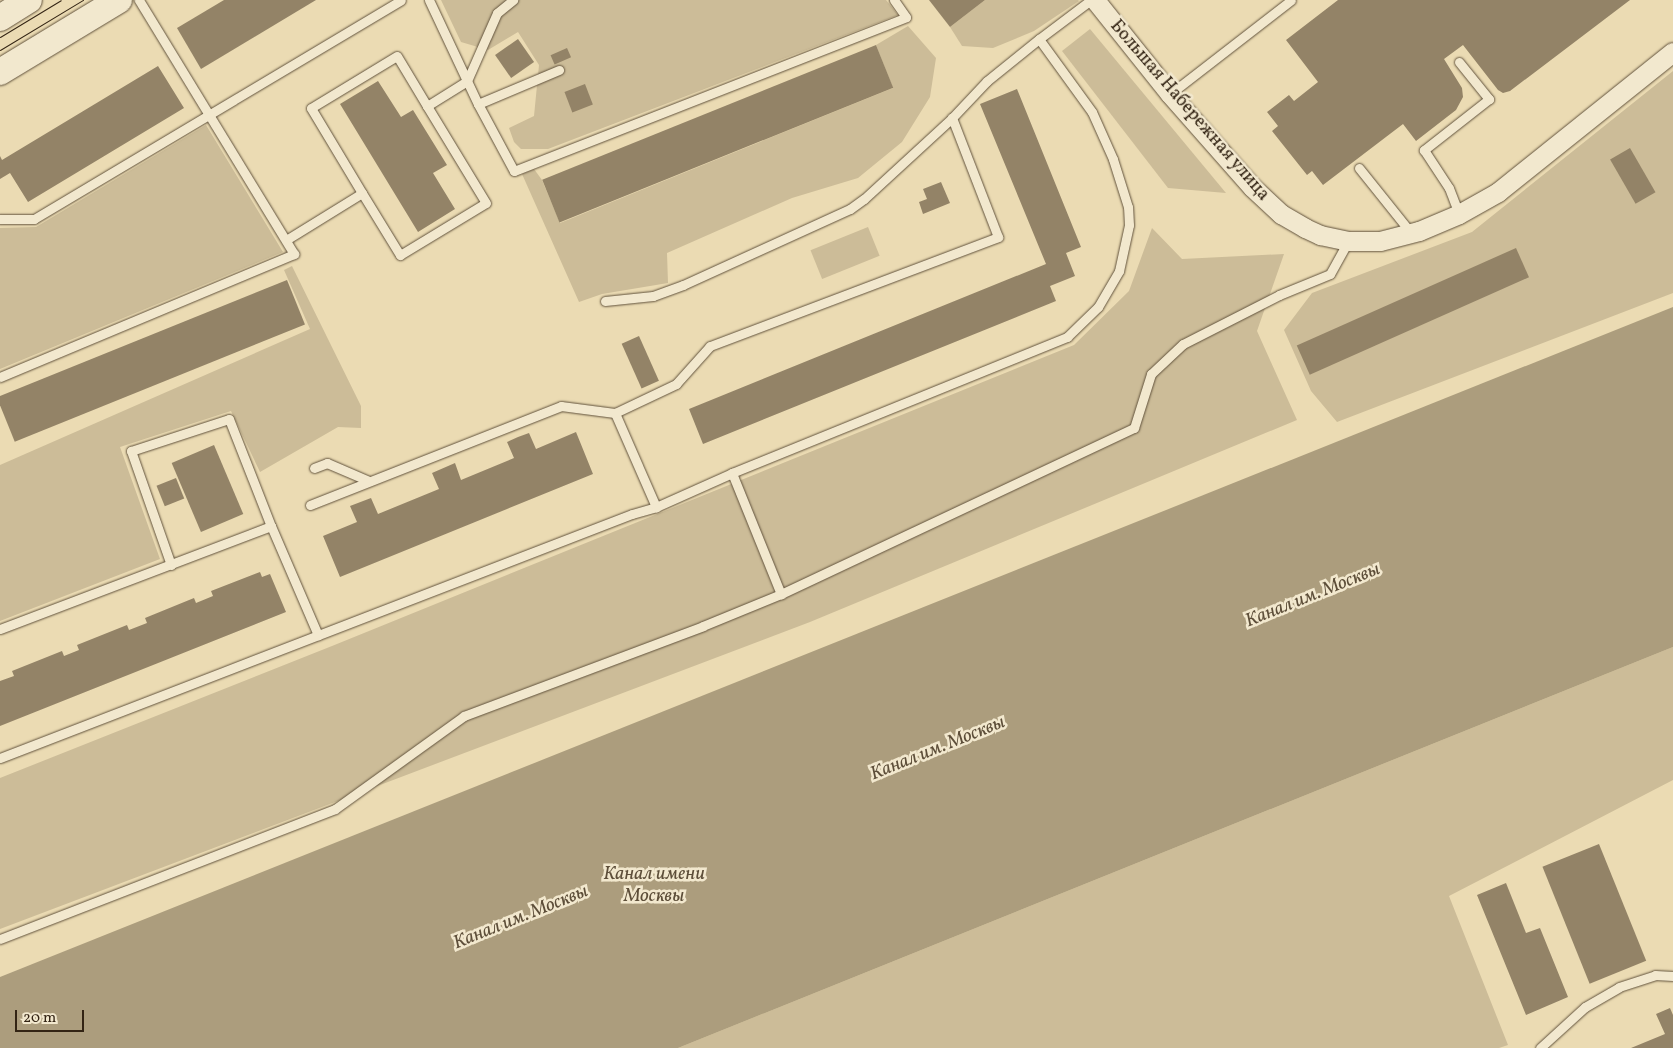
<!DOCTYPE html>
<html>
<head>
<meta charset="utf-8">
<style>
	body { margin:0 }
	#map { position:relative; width:1673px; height:1048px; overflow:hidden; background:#ebdbb3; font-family:Vollkorn,serif }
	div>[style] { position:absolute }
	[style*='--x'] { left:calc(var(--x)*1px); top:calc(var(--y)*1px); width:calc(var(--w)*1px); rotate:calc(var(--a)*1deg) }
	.green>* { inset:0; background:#ccbc98; transform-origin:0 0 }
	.water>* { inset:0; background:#ac9d7d }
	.building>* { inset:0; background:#938367; transform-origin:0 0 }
	.roads { filter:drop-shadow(0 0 1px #61523c) drop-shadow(0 0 1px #61523c) }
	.service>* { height:9px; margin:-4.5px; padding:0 4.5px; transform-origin:4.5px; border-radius:4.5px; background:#f2e8ce }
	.minor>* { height:19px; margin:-9.5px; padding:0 9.5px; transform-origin:9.5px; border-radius:9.5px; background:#f2e8ce }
	.secondary>* { height:26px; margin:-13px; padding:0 13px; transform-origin:13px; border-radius:13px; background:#f2e8ce }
	.tram>* { height:1px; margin:-0.5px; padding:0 0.5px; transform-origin:0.5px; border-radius:0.5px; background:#332414 }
	span { translate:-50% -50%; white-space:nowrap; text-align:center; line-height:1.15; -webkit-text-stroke:5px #f2e8ce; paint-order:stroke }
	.street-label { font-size:18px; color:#332414 }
	.water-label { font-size:19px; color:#5d4e39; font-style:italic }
	.scale { position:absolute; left:15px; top:1010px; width:69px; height:22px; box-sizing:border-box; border:2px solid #332414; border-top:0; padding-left:6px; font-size:15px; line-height:18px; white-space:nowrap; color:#332414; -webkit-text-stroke:4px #f2e8ce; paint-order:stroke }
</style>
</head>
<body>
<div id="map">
	<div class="green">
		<i style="clip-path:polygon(441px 0,886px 0,898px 15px,548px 149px,521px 149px,514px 142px,509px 128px,534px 116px,539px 65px,518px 32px,488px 50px,461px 42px)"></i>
		<i style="clip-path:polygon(985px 0,1078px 0,1079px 1px,1034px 31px,993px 48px,962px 46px,950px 27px)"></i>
		<i style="clip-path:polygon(908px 26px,936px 58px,930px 97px,902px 142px,858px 178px,792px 198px,667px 253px,668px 283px,602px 294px,579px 302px,522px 174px,534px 169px,542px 180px,560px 223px,893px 88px,876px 45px)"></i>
		<i style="clip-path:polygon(1090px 29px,1226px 193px,1168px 188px,1062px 51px)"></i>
		<i style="clip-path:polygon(1673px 71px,1673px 293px,1337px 422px,1311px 391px,1284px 330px,1312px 293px,1472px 232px)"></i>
		<i style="clip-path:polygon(206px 125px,283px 252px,0 369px,0 228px,36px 227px)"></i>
		<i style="left:868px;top:227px;width:31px;height:62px;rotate:68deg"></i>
		<i style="clip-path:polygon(1152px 228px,1182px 259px,1284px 254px,1257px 331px,1297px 420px,810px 622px,0 929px,0 778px,332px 646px,1074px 345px,1129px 291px)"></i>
		<i style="clip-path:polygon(292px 266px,361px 406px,361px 428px,338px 427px,260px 472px,231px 411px,120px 447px,160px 559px,0 621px,0 465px,310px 329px,284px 270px)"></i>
		<i style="clip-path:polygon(1673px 647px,1673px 780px,1449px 896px,1508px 1045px,1499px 1048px,678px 1048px)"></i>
	</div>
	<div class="water">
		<i style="clip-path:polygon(1673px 307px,1673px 647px,678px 1048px,0 1048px,0 977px)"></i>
	</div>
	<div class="building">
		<i style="clip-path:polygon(224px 0,316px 0,201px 69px,177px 28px)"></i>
		<i style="clip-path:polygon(929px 0,985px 0,950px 27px)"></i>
		<i style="clip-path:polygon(1338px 0,1630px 0,1510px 91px,1503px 93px,1498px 90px,1463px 45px,1444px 59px,1462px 88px,1463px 97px,1456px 110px,1416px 141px,1403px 124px,1323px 185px,1312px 171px,1307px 175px,1272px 131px,1278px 126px,1267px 112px,1289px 95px,1294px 101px,1318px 82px,1286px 40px)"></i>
		<i style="left:518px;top:39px;width:28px;height:28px;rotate:55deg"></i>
		<i style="left:876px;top:45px;width:46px;height:360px;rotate:68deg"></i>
		<i style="left:567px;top:48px;width:10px;height:18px;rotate:66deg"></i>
		<i style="clip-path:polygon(158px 66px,184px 108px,28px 202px,10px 173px,0 179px,0 156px,2px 160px)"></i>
		<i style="clip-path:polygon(378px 81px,401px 117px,413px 110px,447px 165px,433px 173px,455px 209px,418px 232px,340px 104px)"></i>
		<i style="left:585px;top:84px;width:22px;height:22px;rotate:69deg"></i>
		<i style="clip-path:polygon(1017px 89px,1081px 247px,1066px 253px,1075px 276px,1050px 286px,1056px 301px,703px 444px,689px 409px,1046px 264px,980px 104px)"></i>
		<i style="left:1630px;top:148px;width:51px;height:23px;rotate:60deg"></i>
		<i style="clip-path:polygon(941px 182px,950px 203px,923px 214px,919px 202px,927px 199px,923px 189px)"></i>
		<i style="left:1516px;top:248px;width:32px;height:240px;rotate:66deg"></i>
		<i style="left:287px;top:280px;width:48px;height:313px;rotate:68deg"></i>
		<i style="left:639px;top:336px;width:49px;height:19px;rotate:66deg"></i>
		<i style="clip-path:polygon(576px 432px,593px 474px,340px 577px,323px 536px,357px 522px,350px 506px,371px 498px,378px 514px,439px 489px,432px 473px,455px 463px,461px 480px,514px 458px,507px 442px,518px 437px,529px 433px,536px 449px)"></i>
		<i style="left:214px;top:445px;width:75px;height:46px;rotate:67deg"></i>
		<i style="left:176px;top:478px;width:22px;height:21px;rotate:68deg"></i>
		<i style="clip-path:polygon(260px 572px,262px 577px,270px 574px,286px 612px,0 726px,0 681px,14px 676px,12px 671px,62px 651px,64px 656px,79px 650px,77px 645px,127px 625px,129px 630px,147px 623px,145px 618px,194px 598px,196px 603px,213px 596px,211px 591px)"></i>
		<i style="left:1599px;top:844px;width:126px;height:61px;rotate:68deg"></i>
		<i style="clip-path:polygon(1506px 883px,1526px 933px,1540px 928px,1568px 997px,1526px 1015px,1477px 895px)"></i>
		<i style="clip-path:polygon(1670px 1008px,1673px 1015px,1673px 1048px,1631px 1048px,1665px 1034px,1656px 1014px)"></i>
	</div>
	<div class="roads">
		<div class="service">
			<i style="--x:429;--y:0;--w:115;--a:64.8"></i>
			<i style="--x:478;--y:104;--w:76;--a:61.8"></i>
			<i style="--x:514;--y:171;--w:421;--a:-21.4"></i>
			<i style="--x:906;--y:17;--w:21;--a:-125"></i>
			<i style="--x:1459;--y:62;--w:48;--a:51"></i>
			<i style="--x:1489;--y:99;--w:83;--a:141.9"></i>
			<i style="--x:1424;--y:150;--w:45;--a:56.7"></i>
			<i style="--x:1449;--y:188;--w:28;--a:69"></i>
			<i style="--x:1170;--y:94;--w:153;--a:-37.8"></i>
			<i style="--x:478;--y:104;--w:88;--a:-22.8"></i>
			<i style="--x:1359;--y:168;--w:83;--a:51.3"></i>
			<i style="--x:362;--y:193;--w:73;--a:58.5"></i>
			<i style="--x:400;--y:255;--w:100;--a:-31.2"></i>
			<i style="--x:486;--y:203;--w:114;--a:-121.3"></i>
			<i style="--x:0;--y:219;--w:34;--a:0"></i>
			<i style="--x:34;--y:219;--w:427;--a:-30.8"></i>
			<i style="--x:286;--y:240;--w:89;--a:-31.7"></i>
			<i style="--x:362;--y:193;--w:99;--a:-121"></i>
			<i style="--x:311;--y:108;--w:100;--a:-31.2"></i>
			<i style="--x:397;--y:56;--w:58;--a:59"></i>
			<i style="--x:427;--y:106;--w:47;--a:-32"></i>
			<i style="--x:467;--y:81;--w:74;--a:-66.2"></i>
			<i style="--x:497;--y:13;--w:21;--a:-39"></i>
			<i style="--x:605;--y:301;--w:48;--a:-5.9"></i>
			<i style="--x:653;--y:296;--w:32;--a:-20"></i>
			<i style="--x:683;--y:285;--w:183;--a:-24.5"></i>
			<i style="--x:850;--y:209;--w:17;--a:-36"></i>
			<i style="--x:864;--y:199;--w:120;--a:-42.6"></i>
			<i style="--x:952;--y:118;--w:51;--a:-46.6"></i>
			<i style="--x:987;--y:81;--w:67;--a:-38.9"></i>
			<i style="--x:0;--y:377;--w:319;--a:-22.7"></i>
			<i style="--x:294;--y:254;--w:298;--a:-121.4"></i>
			<i style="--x:615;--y:413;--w:103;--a:66.4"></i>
			<i style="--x:314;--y:468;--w:14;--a:-21"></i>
			<i style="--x:327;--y:463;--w:46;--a:23.2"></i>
			<i style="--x:732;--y:473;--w:131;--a:68"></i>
			<i style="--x:310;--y:505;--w:270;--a:-21.5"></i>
			<i style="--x:561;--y:406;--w:54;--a:7.4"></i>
			<i style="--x:615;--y:413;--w:68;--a:-25.4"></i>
			<i style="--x:676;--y:384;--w:51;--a:-48.2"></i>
			<i style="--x:710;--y:346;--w:308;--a:-20.7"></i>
			<i style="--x:998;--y:237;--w:128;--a:-111.1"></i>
			<i style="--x:171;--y:565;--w:121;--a:-109.3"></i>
			<i style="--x:131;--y:451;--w:103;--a:-18.1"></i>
			<i style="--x:229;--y:419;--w:115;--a:68.6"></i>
			<i style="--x:0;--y:629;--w:290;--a:-20.8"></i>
			<i style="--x:271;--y:526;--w:119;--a:66.7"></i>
			<i style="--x:0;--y:758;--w:677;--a:-21.11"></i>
			<i style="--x:632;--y:514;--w:25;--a:-16"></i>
			<i style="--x:656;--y:507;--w:83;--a:-24.1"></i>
			<i style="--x:732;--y:473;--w:362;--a:-22.1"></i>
			<i style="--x:1067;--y:337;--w:43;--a:-44.1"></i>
			<i style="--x:1098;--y:307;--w:42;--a:-59.7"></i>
			<i style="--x:1119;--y:271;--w:47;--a:-77.7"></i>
			<i style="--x:1129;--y:225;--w:18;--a:-93"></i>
			<i style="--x:1128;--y:207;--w:50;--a:-107.4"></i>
			<i style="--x:1113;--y:159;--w:51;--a:-114.1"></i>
			<i style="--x:1092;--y:112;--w:90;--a:-126"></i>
			<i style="--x:1039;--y:39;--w:65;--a:-36.9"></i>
			<i style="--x:0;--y:939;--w:359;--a:-21.2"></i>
			<i style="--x:335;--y:809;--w:159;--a:-35.8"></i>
			<i style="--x:464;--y:716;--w:255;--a:-20.6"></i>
			<i style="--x:703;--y:626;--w:84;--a:-22.3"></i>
			<i style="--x:781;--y:594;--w:390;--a:-25.2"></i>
			<i style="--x:1134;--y:428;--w:57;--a:-72.5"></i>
			<i style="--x:1151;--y:374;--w:44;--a:-43.2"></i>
			<i style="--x:1183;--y:344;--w:108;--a:-27"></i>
			<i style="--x:1279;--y:295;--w:55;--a:-22.4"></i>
			<i style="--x:1330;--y:274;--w:38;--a:-61"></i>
			<i style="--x:1540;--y:1048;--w:61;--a:-42.3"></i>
			<i style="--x:1585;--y:1007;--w:39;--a:-30"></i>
			<i style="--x:1619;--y:987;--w:38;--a:-18"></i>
			<i style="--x:1655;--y:975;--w:18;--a:3"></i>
		</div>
		<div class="minor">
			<i style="--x:1095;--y:0;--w:120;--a:51.4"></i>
			<i style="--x:1170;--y:94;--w:124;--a:48.6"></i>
			<i style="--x:1252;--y:187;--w:40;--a:43"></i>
			<i style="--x:1281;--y:214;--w:28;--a:30"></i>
			<i style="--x:1305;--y:228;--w:17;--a:25"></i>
			<i style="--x:1320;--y:235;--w:29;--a:12"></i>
			<i style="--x:1348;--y:241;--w:32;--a:0"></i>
			<i style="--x:1380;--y:241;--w:40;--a:-14.4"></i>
			<i style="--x:1419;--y:231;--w:43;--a:-23"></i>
			<i style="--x:1459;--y:214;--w:45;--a:-29.4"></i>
			<i style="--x:1498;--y:192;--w:224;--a:-38.7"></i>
		</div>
		<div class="secondary">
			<i style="--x:0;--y:18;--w:34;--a:-32"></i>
			<i style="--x:0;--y:72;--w:139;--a:-31.2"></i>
		</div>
	</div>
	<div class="tram">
		<i style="--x:0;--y:37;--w:71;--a:-31.2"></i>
		<i style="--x:0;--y:50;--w:97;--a:-31.1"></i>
	</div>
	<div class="street-label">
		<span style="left:1189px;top:111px;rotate:49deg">Большая Набережная улица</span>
	</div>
	<div class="water-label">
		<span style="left:1313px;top:596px;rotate:-22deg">Канал им. Москвы</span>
		<span style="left:938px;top:749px;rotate:-22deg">Канал им. Москвы</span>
		<span style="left:654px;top:886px">Канал имени<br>Москвы</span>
		<span style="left:521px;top:918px;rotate:-22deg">Канал им. Москвы</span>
	</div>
	<div class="scale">20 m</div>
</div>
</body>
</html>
